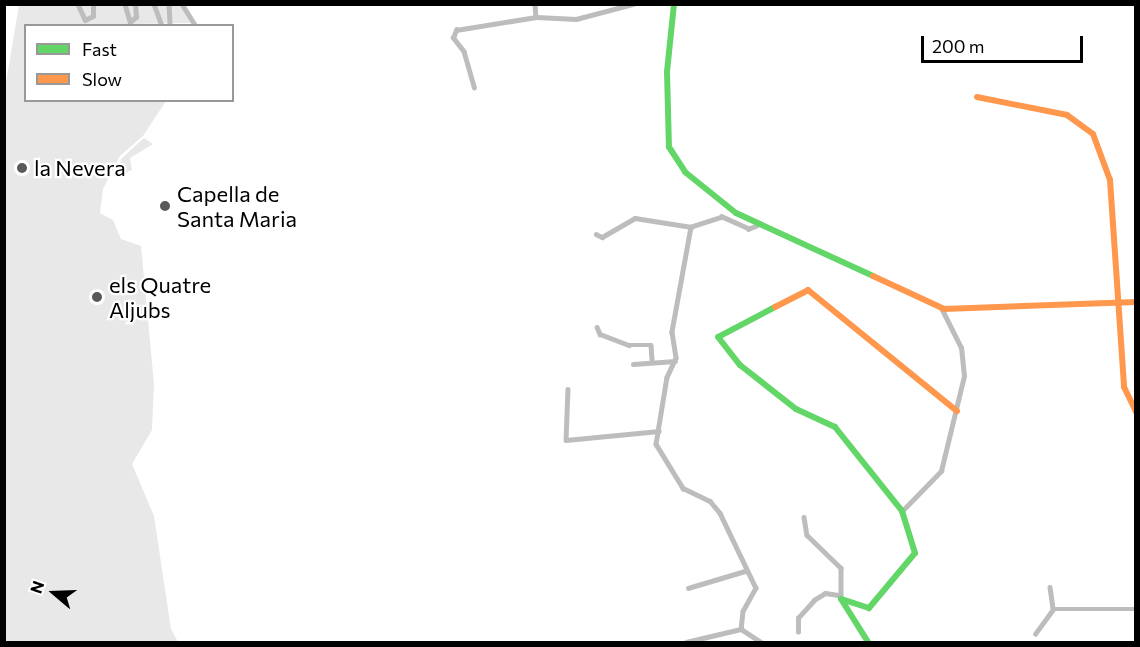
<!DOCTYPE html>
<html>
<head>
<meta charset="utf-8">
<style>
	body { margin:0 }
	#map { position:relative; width:1140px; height:647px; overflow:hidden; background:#fff; font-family:Commissioner,sans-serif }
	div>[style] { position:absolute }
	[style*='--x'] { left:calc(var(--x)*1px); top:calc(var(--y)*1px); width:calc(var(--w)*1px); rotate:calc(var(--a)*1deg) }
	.green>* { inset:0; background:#e8e8e8 }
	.street>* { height:4.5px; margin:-2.25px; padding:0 2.25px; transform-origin:2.25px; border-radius:2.25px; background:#bdbdbd }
	.fast>* { height:6px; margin:-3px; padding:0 3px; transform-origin:3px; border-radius:3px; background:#63d668 }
	.slow>* { height:6px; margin:-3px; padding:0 3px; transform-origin:3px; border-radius:3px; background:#ff974d }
	.dots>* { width:16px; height:16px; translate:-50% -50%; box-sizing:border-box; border:3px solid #fff; border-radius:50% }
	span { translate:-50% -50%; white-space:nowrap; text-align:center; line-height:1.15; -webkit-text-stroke:4.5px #fff; paint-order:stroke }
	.poi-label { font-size:22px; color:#000 }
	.left { translate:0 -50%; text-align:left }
	.frame { position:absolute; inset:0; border:6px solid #000; pointer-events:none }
	.legend { position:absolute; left:24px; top:24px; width:210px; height:78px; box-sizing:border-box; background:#fff; border:2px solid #999; margin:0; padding:8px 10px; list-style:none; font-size:18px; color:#000 }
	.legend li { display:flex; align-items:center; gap:12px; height:30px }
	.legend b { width:30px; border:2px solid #999 }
	.north { position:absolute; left:24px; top:563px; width:60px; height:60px; -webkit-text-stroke:4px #fff; paint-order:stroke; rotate:289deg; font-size:16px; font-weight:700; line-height:24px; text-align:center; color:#000 }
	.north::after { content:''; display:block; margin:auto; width:21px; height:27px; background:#000; clip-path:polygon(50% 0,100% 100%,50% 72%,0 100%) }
	.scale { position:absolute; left:921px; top:36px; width:162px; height:27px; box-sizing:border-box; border:3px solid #000; border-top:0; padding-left:8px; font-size:18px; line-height:21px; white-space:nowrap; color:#000; -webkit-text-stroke:4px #fff; paint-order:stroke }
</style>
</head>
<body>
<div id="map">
	<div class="green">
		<i style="clip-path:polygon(19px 5px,180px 5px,190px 23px,26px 26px,26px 100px,166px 101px,143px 136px,120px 156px,103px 189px,100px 213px,113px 220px,121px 239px,141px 246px,154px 384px,152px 430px,132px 464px,154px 516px,171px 629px,178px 642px,5px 642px,4px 94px)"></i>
		<i style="clip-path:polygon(144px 138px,153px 144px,130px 158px,132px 170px,117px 176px,121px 159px)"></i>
	</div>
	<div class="street">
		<i style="--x:78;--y:4;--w:17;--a:66"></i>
		<i style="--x:85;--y:20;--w:9;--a:-27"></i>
		<i style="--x:93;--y:16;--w:12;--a:-90"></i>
		<i style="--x:125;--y:4;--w:19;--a:74"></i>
		<i style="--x:130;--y:22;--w:8;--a:-40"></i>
		<i style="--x:136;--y:17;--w:13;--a:-94"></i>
		<i style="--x:154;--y:4;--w:23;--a:70"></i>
		<i style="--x:169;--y:4;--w:22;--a:87"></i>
		<i style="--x:182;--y:4;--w:26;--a:58"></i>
		<i style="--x:535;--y:4;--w:13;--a:86"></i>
		<i style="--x:474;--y:88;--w:37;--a:-106"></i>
		<i style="--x:464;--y:52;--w:18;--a:-128"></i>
		<i style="--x:453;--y:38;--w:9;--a:-69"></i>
		<i style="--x:456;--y:30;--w:81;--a:-9.2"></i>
		<i style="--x:536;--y:17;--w:40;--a:2.9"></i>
		<i style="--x:576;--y:19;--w:59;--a:-14.7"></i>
		<i style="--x:757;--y:226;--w:9;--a:159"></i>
		<i style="--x:749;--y:229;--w:30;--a:-156"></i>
		<i style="--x:722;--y:217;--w:33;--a:162"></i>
		<i style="--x:691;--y:227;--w:107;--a:100.3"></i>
		<i style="--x:672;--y:332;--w:26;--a:81"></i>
		<i style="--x:676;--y:358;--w:21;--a:115"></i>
		<i style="--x:667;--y:377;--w:68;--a:99.3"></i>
		<i style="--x:656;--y:444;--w:52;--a:58.5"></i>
		<i style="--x:683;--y:488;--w:30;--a:26"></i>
		<i style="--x:710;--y:501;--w:16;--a:50"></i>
		<i style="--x:720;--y:513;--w:83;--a:64.4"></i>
		<i style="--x:756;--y:588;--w:26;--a:119"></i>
		<i style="--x:743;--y:611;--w:18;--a:96"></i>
		<i style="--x:741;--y:629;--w:24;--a:33"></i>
		<i style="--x:596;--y:234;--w:7;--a:27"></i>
		<i style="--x:602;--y:237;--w:38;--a:-30"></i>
		<i style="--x:635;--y:218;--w:57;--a:9.1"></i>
		<i style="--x:597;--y:327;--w:8;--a:67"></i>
		<i style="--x:600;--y:334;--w:31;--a:21"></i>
		<i style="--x:629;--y:345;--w:22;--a:0"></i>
		<i style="--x:651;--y:345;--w:15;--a:86"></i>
		<i style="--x:633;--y:364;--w:42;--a:-4.1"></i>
		<i style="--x:568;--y:389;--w:51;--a:92.2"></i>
		<i style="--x:566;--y:440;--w:93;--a:-5.5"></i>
		<i style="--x:902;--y:511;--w:56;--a:-45.7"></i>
		<i style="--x:941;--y:471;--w:98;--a:-76.4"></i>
		<i style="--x:964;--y:376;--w:28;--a:-96"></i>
		<i style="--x:961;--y:348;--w:45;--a:-116.6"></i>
		<i style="--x:804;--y:517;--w:18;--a:81"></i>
		<i style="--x:807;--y:535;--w:47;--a:44.1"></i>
		<i style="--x:841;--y:568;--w:29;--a:90"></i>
		<i style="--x:1050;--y:587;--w:22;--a:82"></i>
		<i style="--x:1053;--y:609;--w:83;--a:0"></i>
		<i style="--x:688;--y:588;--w:59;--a:-16.6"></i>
		<i style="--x:798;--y:632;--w:14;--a:-90"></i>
		<i style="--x:798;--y:618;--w:24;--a:-48"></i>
		<i style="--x:814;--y:600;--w:13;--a:-32"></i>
		<i style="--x:825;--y:593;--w:15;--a:8"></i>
		<i style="--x:1035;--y:634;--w:31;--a:-54"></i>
		<i style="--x:686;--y:642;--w:57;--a:-13.3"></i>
	</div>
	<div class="fast">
		<i style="--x:674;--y:4;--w:68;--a:95.9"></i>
		<i style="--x:667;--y:72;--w:75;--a:88.5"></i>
		<i style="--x:669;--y:147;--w:30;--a:57"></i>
		<i style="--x:685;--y:172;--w:65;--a:38.8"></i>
		<i style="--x:736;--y:213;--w:151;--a:24.7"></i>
		<i style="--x:775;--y:307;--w:64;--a:152.2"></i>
		<i style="--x:718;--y:337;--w:36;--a:52"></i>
		<i style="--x:740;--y:365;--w:71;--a:38.2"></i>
		<i style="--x:796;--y:409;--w:43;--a:24.8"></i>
		<i style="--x:835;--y:427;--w:107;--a:51.4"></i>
		<i style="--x:902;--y:511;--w:44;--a:72.8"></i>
		<i style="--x:915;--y:553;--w:72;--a:129.9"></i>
		<i style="--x:869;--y:608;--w:29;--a:-162"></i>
		<i style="--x:841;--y:599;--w:51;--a:57.9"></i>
	</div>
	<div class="slow">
		<i style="--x:977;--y:97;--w:92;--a:11.3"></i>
		<i style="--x:1067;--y:115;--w:32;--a:36"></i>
		<i style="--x:1093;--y:134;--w:49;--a:69.7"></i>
		<i style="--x:1110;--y:180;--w:207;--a:86.1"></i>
		<i style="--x:1124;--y:387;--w:28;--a:64"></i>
		<i style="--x:873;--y:276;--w:78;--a:24.9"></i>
		<i style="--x:944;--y:309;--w:192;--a:-2.1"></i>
		<i style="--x:775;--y:307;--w:37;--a:-27"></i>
		<i style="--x:808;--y:290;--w:192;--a:39.1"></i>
	</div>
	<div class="dots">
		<i style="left:22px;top:168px;background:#595959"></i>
		<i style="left:165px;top:206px;background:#595959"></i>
		<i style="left:97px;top:297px;background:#595959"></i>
	</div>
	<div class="poi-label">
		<span class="left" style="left:34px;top:168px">la Nevera</span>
		<span class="left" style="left:177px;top:206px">Capella de<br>Santa Maria</span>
		<span class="left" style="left:109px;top:297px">els Quatre<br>Aljubs</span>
	</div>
	<div class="frame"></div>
	<ul class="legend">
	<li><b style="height:8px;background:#63d668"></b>Fast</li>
	<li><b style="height:8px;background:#ff974d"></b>Slow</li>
	</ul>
	<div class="north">N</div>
	<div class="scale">200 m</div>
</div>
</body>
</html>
